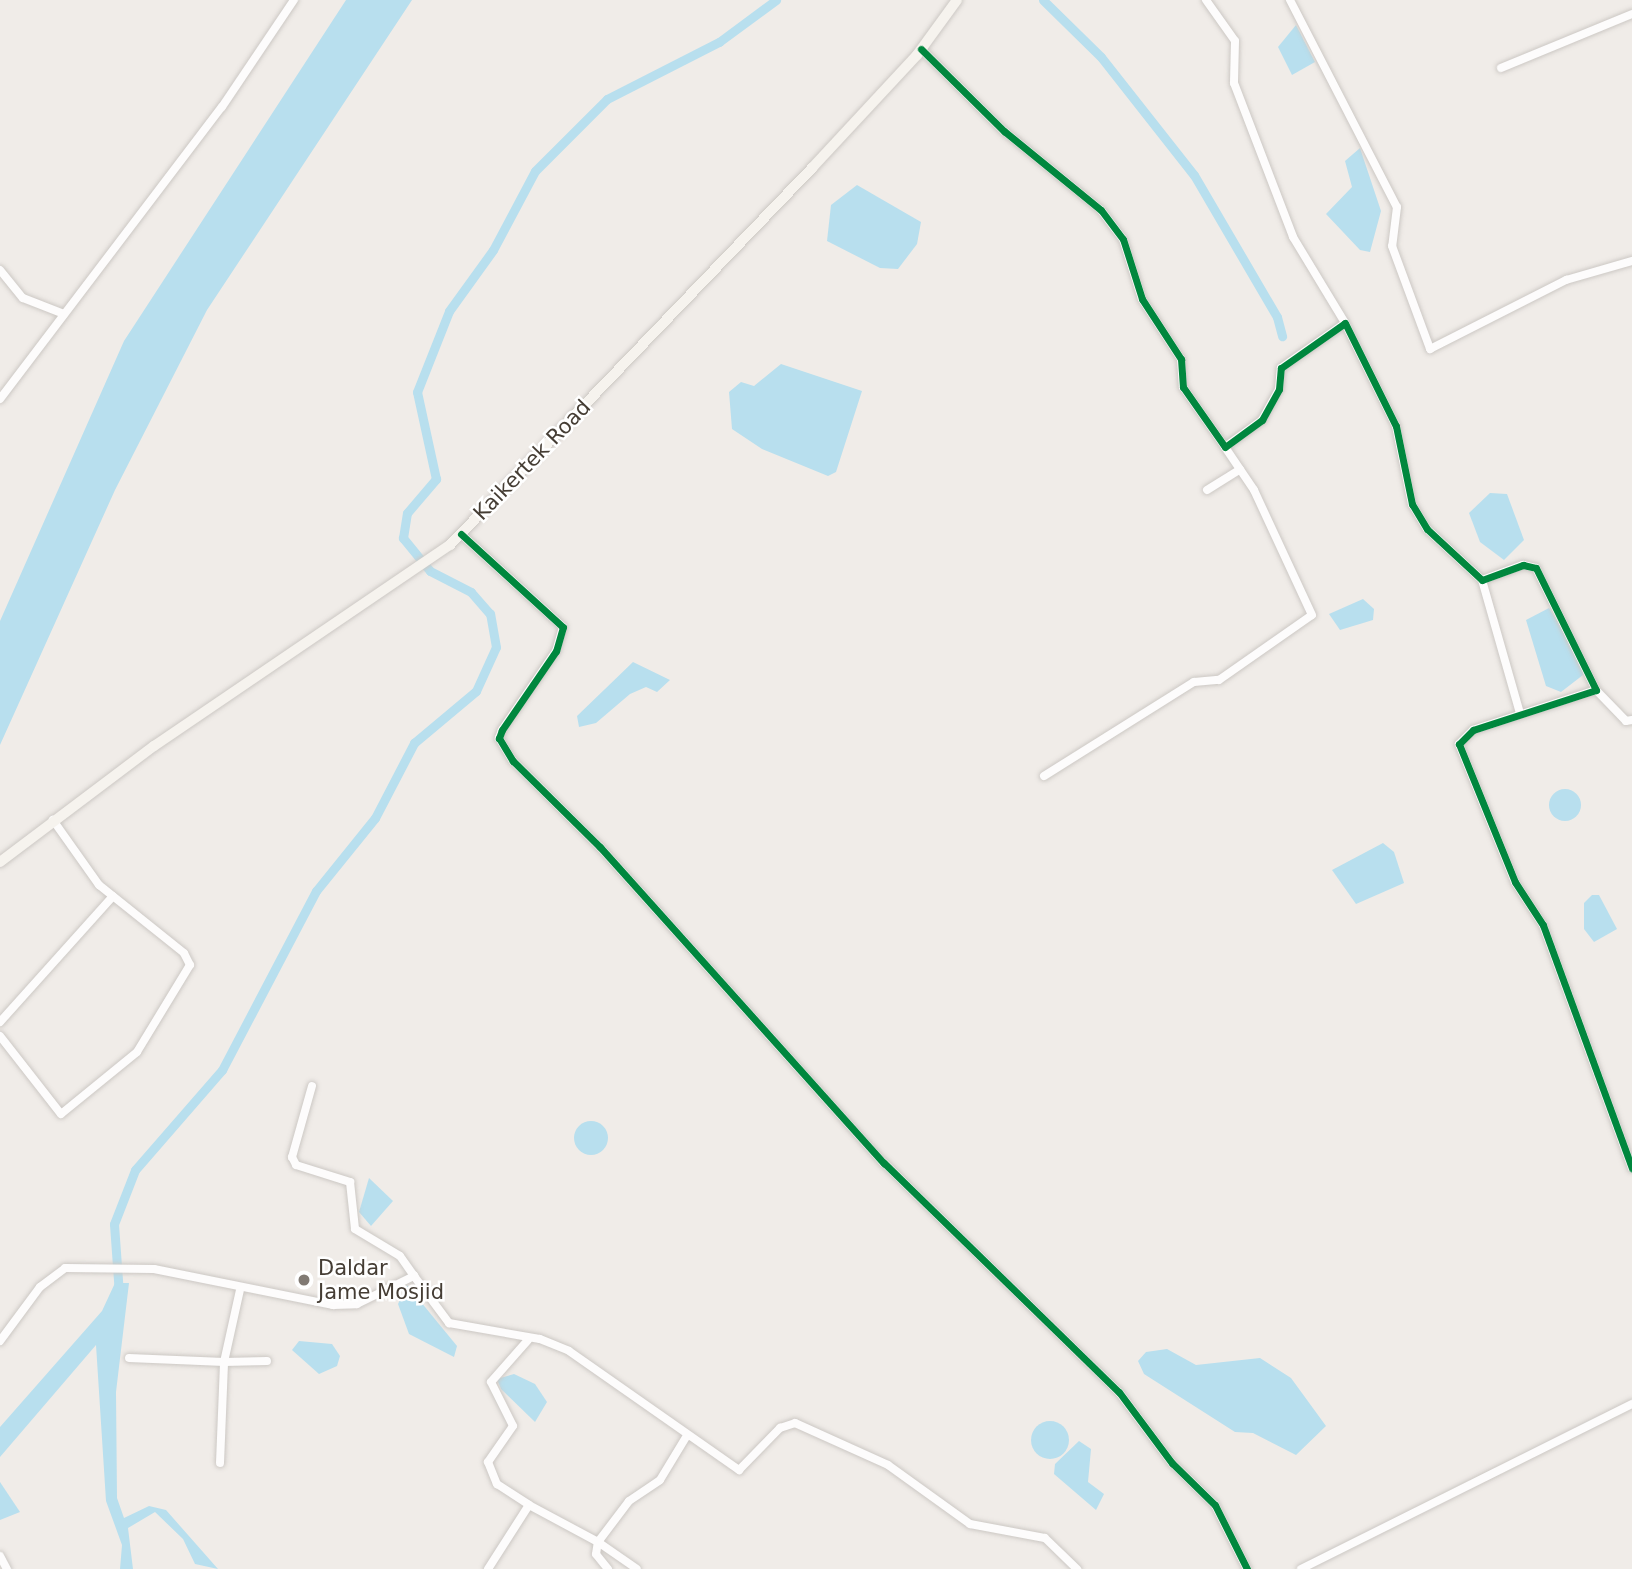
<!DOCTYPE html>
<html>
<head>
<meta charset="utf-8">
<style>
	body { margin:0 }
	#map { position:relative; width:1632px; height:1569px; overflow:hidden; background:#f0ece8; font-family:"DejaVu Sans",sans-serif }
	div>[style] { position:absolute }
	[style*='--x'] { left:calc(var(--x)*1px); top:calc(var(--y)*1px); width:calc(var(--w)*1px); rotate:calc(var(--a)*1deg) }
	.water>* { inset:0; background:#b8dfee }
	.round { border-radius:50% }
	.canal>* { height:9px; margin:-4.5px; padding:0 4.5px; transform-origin:4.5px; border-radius:4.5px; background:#b8dfee }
	.roads { filter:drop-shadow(0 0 2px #ccc8c4) drop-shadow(0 0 2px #ccc8c4) }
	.minor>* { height:8px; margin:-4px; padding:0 4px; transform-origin:4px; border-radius:4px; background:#fdfcfc }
	.secondary>* { height:10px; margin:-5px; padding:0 5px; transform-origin:5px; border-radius:5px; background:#f6f3ee }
	.cycleway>* { height:7px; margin:-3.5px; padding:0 3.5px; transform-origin:3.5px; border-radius:3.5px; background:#00873e }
	.dots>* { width:19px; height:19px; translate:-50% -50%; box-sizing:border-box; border:4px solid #fff; border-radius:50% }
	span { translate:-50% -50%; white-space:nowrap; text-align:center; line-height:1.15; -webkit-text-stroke:5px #fff; paint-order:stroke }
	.street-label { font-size:21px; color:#453d34 }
	.poi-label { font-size:21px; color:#453d34 }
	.left { translate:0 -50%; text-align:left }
</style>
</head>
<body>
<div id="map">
	<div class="water">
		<i style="clip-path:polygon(346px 0,412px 0,207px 310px,115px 490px,0 745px,0 621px,124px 341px)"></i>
		<i style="clip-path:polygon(1296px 25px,1315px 62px,1292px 75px,1278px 47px)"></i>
		<i style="clip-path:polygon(1360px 148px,1381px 211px,1370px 252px,1360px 250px,1326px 214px,1352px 187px,1345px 161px)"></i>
		<i style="clip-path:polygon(857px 185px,921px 222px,917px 244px,898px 269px,880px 268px,827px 241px,831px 205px)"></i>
		<i style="clip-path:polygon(781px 364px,862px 391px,836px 472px,828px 476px,762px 449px,732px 429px,729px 392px,741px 382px,754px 386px)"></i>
		<i style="clip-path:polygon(1490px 493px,1507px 494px,1524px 540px,1504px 560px,1480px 542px,1469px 513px)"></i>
		<i style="clip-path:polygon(1363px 599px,1374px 609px,1373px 620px,1340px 630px,1329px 614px)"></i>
		<i style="clip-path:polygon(1549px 608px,1584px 666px,1583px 675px,1561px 692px,1546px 686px,1526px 620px)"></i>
		<i style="clip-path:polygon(633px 662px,670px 680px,657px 692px,646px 687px,630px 694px,596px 723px,579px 727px,577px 716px)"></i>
		<i class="round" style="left:1549px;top:789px;width:32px;height:32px"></i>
		<i style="clip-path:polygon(1383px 843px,1394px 852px,1404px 883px,1356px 904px,1332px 870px)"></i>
		<i style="clip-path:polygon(1592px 895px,1599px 895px,1617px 929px,1594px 942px,1584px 929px,1584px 903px)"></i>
		<i class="round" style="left:574px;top:1121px;width:34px;height:34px"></i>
		<i style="clip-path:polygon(369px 1178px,393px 1201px,371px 1226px,359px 1212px)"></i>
		<i style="clip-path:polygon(115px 1283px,129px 1283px,116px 1392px,117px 1498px,124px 1518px,149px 1506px,166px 1510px,218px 1569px,195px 1564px,183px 1539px,155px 1512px,128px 1528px,133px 1569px,120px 1569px,122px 1545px,106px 1501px,96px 1345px,0 1457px,0 1427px,102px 1311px)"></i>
		<i style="clip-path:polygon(407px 1285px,457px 1346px,454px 1357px,409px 1334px,398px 1304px)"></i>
		<i style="clip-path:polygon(299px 1341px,332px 1344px,340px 1356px,337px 1366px,319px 1374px,292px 1350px)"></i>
		<i style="clip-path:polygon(1167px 1349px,1196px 1365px,1260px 1358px,1291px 1378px,1326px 1426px,1296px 1455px,1253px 1433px,1235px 1432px,1144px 1374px,1138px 1361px,1146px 1352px)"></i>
		<i style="clip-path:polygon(514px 1374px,535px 1384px,547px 1402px,535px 1422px,501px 1389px,497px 1379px)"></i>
		<i class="round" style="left:1031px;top:1421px;width:38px;height:38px"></i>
		<i style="clip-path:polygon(1079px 1441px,1091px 1449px,1088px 1482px,1104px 1494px,1096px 1510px,1054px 1474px,1055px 1464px)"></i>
		<i style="clip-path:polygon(0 1482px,20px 1512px,0 1520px)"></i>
	</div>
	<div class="canal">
		<i style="--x:1043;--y:0;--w:81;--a:44.5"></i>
		<i style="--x:1101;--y:57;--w:150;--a:51.8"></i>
		<i style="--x:1194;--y:175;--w:164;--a:59.7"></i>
		<i style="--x:1277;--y:317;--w:20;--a:75"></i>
		<i style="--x:119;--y:1294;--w:70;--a:-94.1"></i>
		<i style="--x:114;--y:1224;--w:58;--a:-68.7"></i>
		<i style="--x:135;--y:1170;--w:133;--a:-49"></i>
		<i style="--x:222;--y:1070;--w:202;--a:-62.3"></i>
		<i style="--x:316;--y:891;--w:94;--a:-51.1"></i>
		<i style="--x:375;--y:818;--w:85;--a:-62.5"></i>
		<i style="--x:414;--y:743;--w:81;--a:-40"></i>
		<i style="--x:476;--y:691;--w:48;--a:-65.6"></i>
		<i style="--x:496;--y:647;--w:34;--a:-100"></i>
		<i style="--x:490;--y:614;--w:29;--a:-131"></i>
		<i style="--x:471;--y:592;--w:46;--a:-152.9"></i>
		<i style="--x:430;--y:571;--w:43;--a:-129.3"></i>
		<i style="--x:403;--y:538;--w:25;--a:-81"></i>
		<i style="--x:407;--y:513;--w:45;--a:-49.5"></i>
		<i style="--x:436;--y:479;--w:89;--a:-102.3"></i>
		<i style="--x:417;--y:392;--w:87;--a:-68.4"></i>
		<i style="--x:449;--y:311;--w:75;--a:-54.2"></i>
		<i style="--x:493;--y:250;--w:89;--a:-62"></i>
		<i style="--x:535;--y:171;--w:102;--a:-45"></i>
		<i style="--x:607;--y:99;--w:126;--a:-27"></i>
		<i style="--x:719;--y:42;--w:71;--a:-36.4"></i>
	</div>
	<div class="roads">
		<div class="minor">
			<i style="--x:1206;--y:0;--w:50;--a:54.7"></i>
			<i style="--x:1235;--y:41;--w:42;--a:91.4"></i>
			<i style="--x:1234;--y:83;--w:165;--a:69"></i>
			<i style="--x:1293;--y:237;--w:100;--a:58.8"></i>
			<i style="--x:1290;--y:0;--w:233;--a:62.7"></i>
			<i style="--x:1397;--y:207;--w:39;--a:97"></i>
			<i style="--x:1392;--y:246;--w:110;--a:69.7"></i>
			<i style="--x:1430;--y:349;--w:153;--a:-26.9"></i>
			<i style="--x:1566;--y:280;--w:69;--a:-16.1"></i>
			<i style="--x:921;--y:49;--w:117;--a:44.7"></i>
			<i style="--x:1004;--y:131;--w:125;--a:39.2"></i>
			<i style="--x:1101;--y:210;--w:36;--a:53"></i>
			<i style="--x:1123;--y:239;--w:63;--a:72.4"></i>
			<i style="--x:1142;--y:299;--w:72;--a:57"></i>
			<i style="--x:1181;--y:359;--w:28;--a:86"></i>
			<i style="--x:1183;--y:387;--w:73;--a:55"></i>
			<i style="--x:1225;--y:447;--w:46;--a:-36.1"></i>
			<i style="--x:1262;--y:420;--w:35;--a:-61"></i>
			<i style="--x:1279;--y:389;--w:21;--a:-85"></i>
			<i style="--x:1281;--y:368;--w:78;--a:-35.1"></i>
			<i style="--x:1345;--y:323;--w:115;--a:63.7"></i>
			<i style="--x:1396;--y:426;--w:80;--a:78.4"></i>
			<i style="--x:1412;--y:504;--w:29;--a:59"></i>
			<i style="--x:1427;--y:529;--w:75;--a:42.8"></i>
			<i style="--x:1482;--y:580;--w:44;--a:-20.1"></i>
			<i style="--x:1523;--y:565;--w:13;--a:13"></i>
			<i style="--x:1536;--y:568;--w:136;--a:63.8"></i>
			<i style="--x:1596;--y:690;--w:129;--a:162"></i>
			<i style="--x:1473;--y:730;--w:20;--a:135"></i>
			<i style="--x:1459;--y:744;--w:149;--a:67.9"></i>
			<i style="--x:1515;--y:882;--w:51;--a:56.9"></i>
			<i style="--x:1543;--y:925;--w:259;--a:69.9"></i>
			<i style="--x:1501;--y:68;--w:142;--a:-22.4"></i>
			<i style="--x:0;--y:270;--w:36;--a:51"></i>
			<i style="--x:23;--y:298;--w:44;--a:21.3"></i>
			<i style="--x:0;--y:399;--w:367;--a:-52.8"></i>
			<i style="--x:222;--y:107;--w:129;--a:-56.1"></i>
			<i style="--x:1207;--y:490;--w:39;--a:-32"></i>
			<i style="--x:461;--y:534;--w:138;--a:42.4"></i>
			<i style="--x:563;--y:627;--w:25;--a:106"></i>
			<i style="--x:556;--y:651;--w:96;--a:124.4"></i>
			<i style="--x:502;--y:730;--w:9;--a:111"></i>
			<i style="--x:499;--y:738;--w:27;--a:59"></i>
			<i style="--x:513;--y:761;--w:122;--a:44.7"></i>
			<i style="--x:600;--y:847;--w:425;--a:48.1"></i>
			<i style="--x:884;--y:1163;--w:328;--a:44.3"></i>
			<i style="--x:1119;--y:1392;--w:89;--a:53.3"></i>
			<i style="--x:1172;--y:1463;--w:60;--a:44.3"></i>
			<i style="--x:1215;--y:1505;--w:72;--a:63.4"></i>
			<i style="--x:1482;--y:580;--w:138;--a:74.1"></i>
			<i style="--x:1596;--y:690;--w:43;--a:45.9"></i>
			<i style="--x:1626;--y:721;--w:6;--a:-9"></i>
			<i style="--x:1044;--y:776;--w:177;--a:-32.1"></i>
			<i style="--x:1194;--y:682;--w:25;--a:-5"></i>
			<i style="--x:1219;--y:680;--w:113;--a:-35"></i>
			<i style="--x:1312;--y:615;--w:138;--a:-114.9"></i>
			<i style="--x:1254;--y:490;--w:52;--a:-124"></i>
			<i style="--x:0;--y:1022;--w:169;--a:-48.1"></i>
			<i style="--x:0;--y:1036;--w:99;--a:52"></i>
			<i style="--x:61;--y:1114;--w:98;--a:-39.2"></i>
			<i style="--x:137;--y:1052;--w:102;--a:-58.7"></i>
			<i style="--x:190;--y:965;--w:13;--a:-117"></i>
			<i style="--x:184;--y:953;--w:109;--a:-141.3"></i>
			<i style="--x:99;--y:885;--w:80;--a:-125.3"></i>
			<i style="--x:312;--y:1086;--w:74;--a:105.7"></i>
			<i style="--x:292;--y:1157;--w:9;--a:63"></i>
			<i style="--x:296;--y:1165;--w:57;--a:17.5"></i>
			<i style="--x:350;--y:1182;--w:47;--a:83.9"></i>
			<i style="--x:355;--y:1229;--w:52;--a:31"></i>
			<i style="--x:400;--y:1256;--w:24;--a:55"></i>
			<i style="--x:528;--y:1340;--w:56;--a:131.4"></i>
			<i style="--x:491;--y:1382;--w:49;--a:63.4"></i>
			<i style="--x:513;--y:1426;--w:44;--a:124.8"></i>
			<i style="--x:488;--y:1462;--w:24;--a:68"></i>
			<i style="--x:497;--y:1484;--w:38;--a:33"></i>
			<i style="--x:529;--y:1505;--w:78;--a:28.2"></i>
			<i style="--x:598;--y:1542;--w:51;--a:-52.9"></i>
			<i style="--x:629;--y:1501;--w:37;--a:-34"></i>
			<i style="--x:660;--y:1480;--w:50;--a:-58.8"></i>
			<i style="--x:0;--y:1341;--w:67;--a:-53.5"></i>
			<i style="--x:40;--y:1287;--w:31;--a:-37"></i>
			<i style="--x:65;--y:1268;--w:89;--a:0.6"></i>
			<i style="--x:154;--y:1269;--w:183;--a:11.4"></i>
			<i style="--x:333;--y:1305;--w:24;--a:-2"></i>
			<i style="--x:357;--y:1304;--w:64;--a:-26.2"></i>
			<i style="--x:414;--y:1276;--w:59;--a:53.3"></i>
			<i style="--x:449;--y:1323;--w:92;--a:10"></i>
			<i style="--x:540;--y:1339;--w:31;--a:22"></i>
			<i style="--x:569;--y:1351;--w:208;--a:35"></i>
			<i style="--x:739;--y:1470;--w:59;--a:-45.7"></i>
			<i style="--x:780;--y:1428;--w:16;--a:-18"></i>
			<i style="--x:795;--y:1423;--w:102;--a:24.3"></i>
			<i style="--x:888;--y:1465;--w:101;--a:35.7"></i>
			<i style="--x:970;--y:1524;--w:76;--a:10.6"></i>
			<i style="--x:1045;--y:1538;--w:45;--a:44.1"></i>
			<i style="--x:129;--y:1358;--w:95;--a:2.4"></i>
			<i style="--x:224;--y:1362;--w:74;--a:-77.5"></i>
			<i style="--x:220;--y:1463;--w:101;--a:-87.7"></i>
			<i style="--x:224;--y:1362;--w:43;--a:-1.3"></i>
			<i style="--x:0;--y:1556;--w:15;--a:62"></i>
			<i style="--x:488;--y:1569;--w:76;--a:-57.4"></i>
			<i style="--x:608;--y:1569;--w:19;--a:-129"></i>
			<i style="--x:596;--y:1554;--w:12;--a:-81"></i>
			<i style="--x:598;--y:1542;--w:47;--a:34.7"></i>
			<i style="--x:1301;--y:1569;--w:370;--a:-26.5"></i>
		</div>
		<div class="secondary">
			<i style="--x:0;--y:862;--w:193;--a:-37"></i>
			<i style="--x:154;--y:746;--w:358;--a:-34.2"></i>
			<i style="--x:450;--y:545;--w:523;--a:-46.16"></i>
			<i style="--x:812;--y:168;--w:154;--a:-47.1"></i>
			<i style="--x:917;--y:55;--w:68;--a:-54"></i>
		</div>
	</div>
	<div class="cycleway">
		<i style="--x:921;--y:49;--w:117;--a:44.7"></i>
		<i style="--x:1004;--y:131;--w:125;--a:39.2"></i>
		<i style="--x:1101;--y:210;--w:36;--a:53"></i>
		<i style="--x:1123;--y:239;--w:63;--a:72.4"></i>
		<i style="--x:1142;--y:299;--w:72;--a:57"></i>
		<i style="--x:1181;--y:359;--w:28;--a:86"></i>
		<i style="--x:1183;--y:387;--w:73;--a:55"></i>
		<i style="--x:1225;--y:447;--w:46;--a:-36.1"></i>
		<i style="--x:1262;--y:420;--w:35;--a:-61"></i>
		<i style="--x:1279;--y:389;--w:21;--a:-85"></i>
		<i style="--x:1281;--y:368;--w:78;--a:-35.1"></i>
		<i style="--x:1345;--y:323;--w:115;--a:63.7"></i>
		<i style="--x:1396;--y:426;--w:80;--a:78.4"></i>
		<i style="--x:1412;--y:504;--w:29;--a:59"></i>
		<i style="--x:1427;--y:529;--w:75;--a:42.8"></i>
		<i style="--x:1482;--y:580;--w:44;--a:-20.1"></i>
		<i style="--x:1523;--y:565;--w:13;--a:13"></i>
		<i style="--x:1536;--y:568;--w:136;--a:63.8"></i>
		<i style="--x:1596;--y:690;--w:129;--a:162"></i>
		<i style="--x:1473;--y:730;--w:20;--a:135"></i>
		<i style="--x:1459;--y:744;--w:149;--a:67.9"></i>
		<i style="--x:1515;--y:882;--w:51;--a:56.9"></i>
		<i style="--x:1543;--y:925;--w:259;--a:69.9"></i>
		<i style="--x:461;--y:534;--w:138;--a:42.4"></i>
		<i style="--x:563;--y:627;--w:25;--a:106"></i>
		<i style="--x:556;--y:651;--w:96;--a:124.4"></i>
		<i style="--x:502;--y:730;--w:9;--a:111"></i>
		<i style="--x:499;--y:738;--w:27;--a:59"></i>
		<i style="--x:513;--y:761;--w:122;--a:44.7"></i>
		<i style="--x:600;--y:847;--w:425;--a:48.1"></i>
		<i style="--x:884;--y:1163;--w:328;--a:44.3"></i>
		<i style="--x:1119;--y:1392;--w:89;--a:53.3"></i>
		<i style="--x:1172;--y:1463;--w:60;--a:44.3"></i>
		<i style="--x:1215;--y:1505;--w:72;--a:63.4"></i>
	</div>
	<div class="dots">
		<i style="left:304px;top:1280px;background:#817a73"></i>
	</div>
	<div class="street-label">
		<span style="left:532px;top:460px;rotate:-46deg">Kaikertek Road</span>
	</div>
	<div class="poi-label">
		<span class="left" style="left:318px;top:1280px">Daldar<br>Jame Mosjid</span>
	</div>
</div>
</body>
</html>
